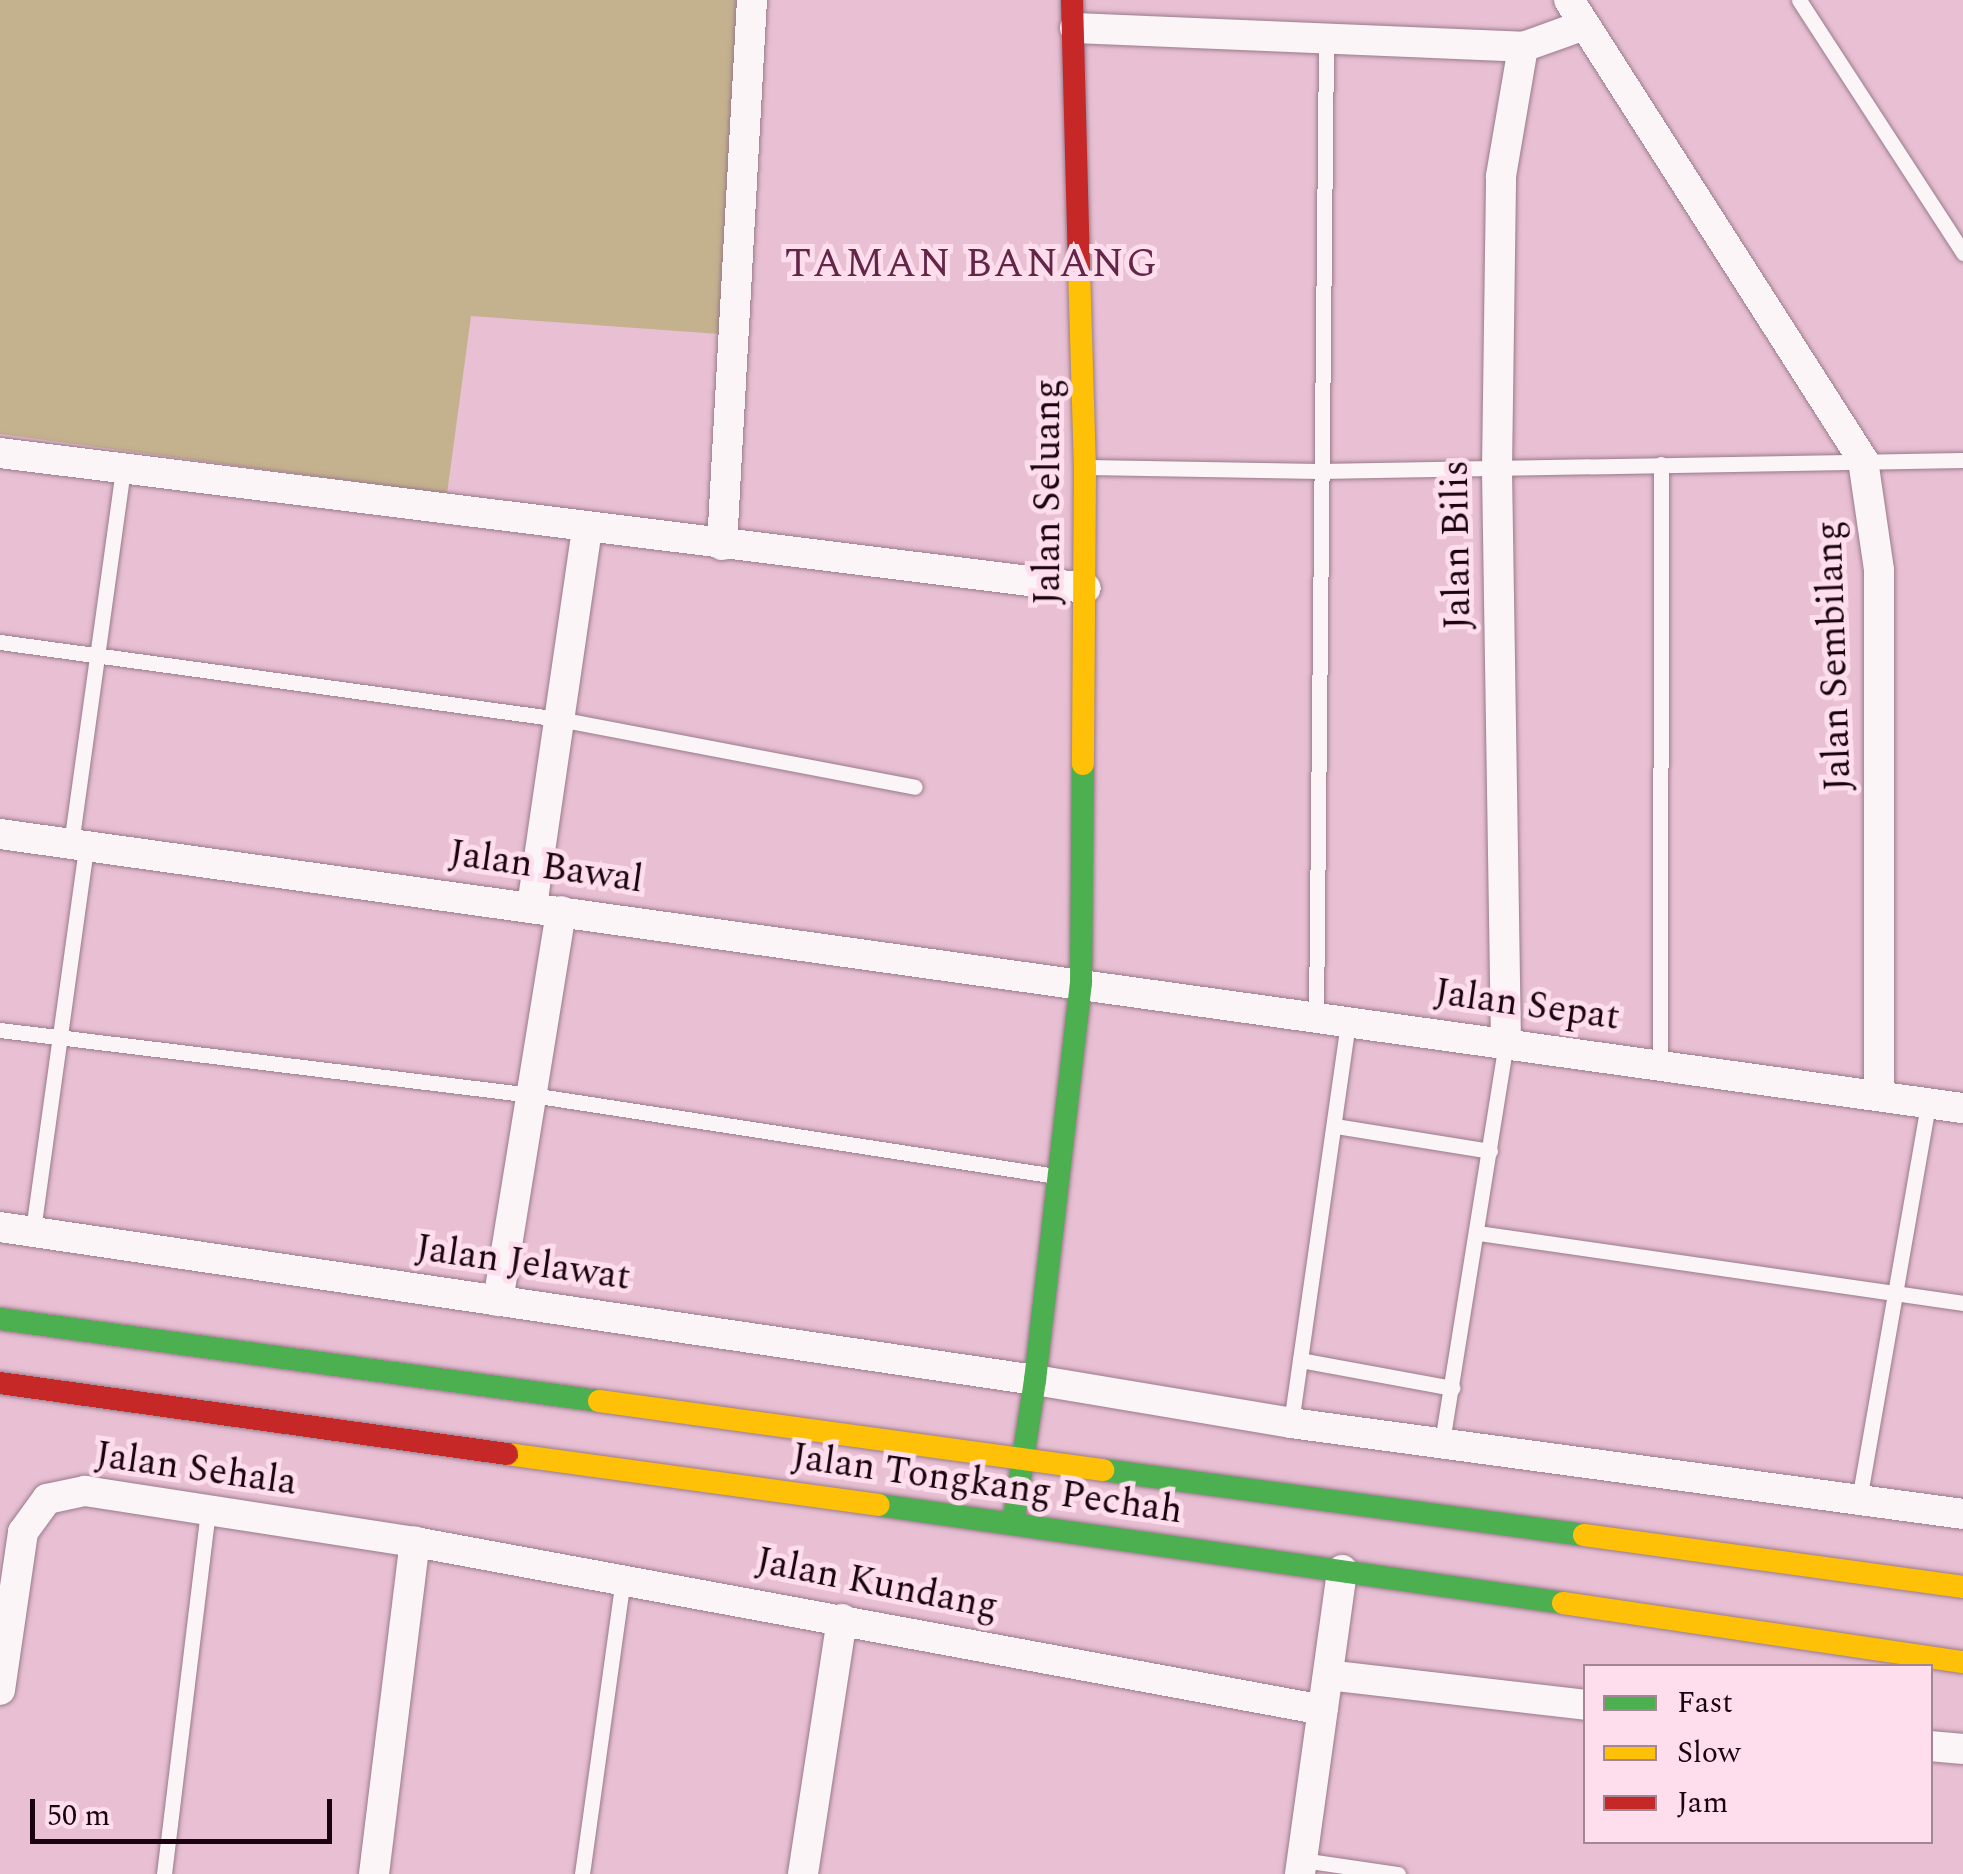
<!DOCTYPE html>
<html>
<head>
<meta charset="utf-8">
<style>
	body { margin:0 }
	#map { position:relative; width:1963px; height:1874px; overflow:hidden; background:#e8bfd3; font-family:Spectral,serif }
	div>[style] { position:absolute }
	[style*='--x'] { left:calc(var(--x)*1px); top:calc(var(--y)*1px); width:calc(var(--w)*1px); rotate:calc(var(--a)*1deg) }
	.green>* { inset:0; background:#c4b18e }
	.roads { filter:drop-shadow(0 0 2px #997b8a) drop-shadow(0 0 2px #997b8a) }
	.lane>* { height:15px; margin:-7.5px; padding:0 7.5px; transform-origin:7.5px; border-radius:7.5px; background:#fcf5f8 }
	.street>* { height:30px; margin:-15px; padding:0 15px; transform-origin:15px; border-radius:15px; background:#fcf5f8 }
	.fast>* { height:22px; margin:-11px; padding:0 11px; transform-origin:11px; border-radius:11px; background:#4caf50 }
	.slow>* { height:22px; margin:-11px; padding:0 11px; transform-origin:11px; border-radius:11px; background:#ffc107 }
	.jam>* { height:22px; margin:-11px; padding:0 11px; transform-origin:11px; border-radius:11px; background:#c62828 }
	span { translate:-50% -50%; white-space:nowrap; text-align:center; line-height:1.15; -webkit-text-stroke:10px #fedeec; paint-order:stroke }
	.street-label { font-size:38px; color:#1a030f }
	.neighbourhood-label { font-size:40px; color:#642648; letter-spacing:2.5px }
	.legend { position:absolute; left:1583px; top:1664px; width:350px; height:180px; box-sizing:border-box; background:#fedeec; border:2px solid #a38694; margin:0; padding:12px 18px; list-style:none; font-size:30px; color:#1a030f }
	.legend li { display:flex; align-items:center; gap:20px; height:50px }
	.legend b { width:50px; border:2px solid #a38694 }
	.scale { position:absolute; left:30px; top:1799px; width:302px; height:45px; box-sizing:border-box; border:5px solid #1a030f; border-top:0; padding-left:12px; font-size:30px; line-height:35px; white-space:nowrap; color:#1a030f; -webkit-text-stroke:8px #fedeec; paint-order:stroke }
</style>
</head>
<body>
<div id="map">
	<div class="green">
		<i style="clip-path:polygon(0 0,757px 0,747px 336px,471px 316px,447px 494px,0 434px)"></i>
	</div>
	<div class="roads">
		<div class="lane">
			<i style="--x:1799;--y:0;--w:302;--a:57"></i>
			<i style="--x:1087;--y:467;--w:232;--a:1"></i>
			<i style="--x:1319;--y:471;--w:644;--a:-0.98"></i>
			<i style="--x:0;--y:642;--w:564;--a:7.84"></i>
			<i style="--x:559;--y:719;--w:362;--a:10.8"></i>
			<i style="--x:71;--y:844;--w:378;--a:-82.1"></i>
			<i style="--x:1316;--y:1016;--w:978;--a:-89.41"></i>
			<i style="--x:0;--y:1030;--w:536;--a:6.97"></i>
			<i style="--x:532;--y:1095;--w:530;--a:8.79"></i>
			<i style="--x:1660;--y:1064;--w:600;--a:-89.9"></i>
			<i style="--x:1336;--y:1126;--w:156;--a:9.2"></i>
			<i style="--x:33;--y:1230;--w:388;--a:-82.1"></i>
			<i style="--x:1478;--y:1233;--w:490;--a:8.2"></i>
			<i style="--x:1300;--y:1360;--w:155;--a:10.4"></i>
			<i style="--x:1291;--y:1423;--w:407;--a:-81.9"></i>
			<i style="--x:1442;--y:1442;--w:404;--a:-80.9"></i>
			<i style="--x:1859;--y:1500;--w:403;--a:-80.1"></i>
			<i style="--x:1302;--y:1860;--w:97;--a:8.3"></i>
			<i style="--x:164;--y:1874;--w:367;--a:-83.1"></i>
			<i style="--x:582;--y:1874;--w:298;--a:-82.1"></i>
		</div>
		<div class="street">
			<i style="--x:1569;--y:0;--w:546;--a:57.42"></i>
			<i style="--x:1863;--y:460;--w:111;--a:81.7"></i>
			<i style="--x:1879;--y:570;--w:526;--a:90"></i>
			<i style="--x:1075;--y:28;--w:448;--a:2.4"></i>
			<i style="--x:1523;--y:47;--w:65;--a:-19.8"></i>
			<i style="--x:0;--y:453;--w:1094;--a:7.09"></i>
			<i style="--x:722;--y:545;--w:546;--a:-86.85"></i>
			<i style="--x:0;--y:834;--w:1982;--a:7.95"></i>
			<i style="--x:532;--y:906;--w:382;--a:-81.7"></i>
			<i style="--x:1506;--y:1043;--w:574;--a:-90.9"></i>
			<i style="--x:1497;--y:469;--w:293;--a:-89.2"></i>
			<i style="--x:1501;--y:176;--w:131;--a:-80.3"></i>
			<i style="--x:0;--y:1227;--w:1046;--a:8.41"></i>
			<i style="--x:1035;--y:1380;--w:260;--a:9.5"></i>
			<i style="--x:1291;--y:1423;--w:678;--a:7.71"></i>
			<i style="--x:498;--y:1301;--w:395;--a:-80.8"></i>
			<i style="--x:1328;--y:1675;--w:260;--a:6.6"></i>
			<i style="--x:0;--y:1690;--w:160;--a:-81.7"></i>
			<i style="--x:23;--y:1532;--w:41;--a:-54"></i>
			<i style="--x:47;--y:1499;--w:39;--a:-12"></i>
			<i style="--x:85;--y:1491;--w:334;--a:8.8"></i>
			<i style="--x:415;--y:1542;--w:923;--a:10.48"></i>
			<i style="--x:1930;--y:1746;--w:33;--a:5"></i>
			<i style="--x:374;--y:1874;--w:335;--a:-83"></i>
			<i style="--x:803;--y:1874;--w:258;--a:-81.3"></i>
			<i style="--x:1300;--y:1874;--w:307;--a:-82.1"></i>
		</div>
		<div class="fast">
			<i style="--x:0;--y:1319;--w:605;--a:7.8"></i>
			<i style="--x:1103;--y:1470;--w:485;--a:7.7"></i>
			<i style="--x:879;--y:1505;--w:691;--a:8.15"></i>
			<i style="--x:1013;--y:1524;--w:146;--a:-81.3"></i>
			<i style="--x:1035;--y:1380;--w:400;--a:-83.4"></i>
			<i style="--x:1081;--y:983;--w:219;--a:-89.5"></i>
		</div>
		<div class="slow">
			<i style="--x:1079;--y:268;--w:199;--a:88.3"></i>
			<i style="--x:1085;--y:467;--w:297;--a:90.4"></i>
			<i style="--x:599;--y:1401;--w:509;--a:7.8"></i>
			<i style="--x:507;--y:1454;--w:375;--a:7.8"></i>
			<i style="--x:1584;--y:1535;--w:383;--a:7.8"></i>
			<i style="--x:1563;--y:1603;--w:404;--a:8.4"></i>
		</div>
		<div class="jam">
			<i style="--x:1072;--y:0;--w:268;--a:88.5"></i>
			<i style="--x:0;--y:1383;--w:512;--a:7.97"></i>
		</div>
	</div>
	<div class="street-label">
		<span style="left:1049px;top:492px;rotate:-90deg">Jalan Seluang</span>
		<span style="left:1458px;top:545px;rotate:-91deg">Jalan Bilis</span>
		<span style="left:1835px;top:656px;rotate:-92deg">Jalan Sembilang</span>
		<span style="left:546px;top:868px;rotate:8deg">Jalan Bawal</span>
		<span style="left:1527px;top:1006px;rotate:8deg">Jalan Sepat</span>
		<span style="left:523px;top:1264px;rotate:8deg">Jalan Jelawat</span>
		<span style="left:196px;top:1470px;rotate:8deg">Jalan Sehala</span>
		<span style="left:987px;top:1485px;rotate:8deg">Jalan Tongkang Pechah</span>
		<span style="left:877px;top:1585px;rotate:11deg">Jalan Kundang</span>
	</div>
	<div class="neighbourhood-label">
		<span style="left:972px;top:265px">TAMAN BANANG</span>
	</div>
	<ul class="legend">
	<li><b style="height:12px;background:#4caf50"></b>Fast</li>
	<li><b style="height:12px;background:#ffc107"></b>Slow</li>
	<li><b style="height:12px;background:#c62828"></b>Jam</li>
	</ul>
	<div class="scale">50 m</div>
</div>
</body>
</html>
